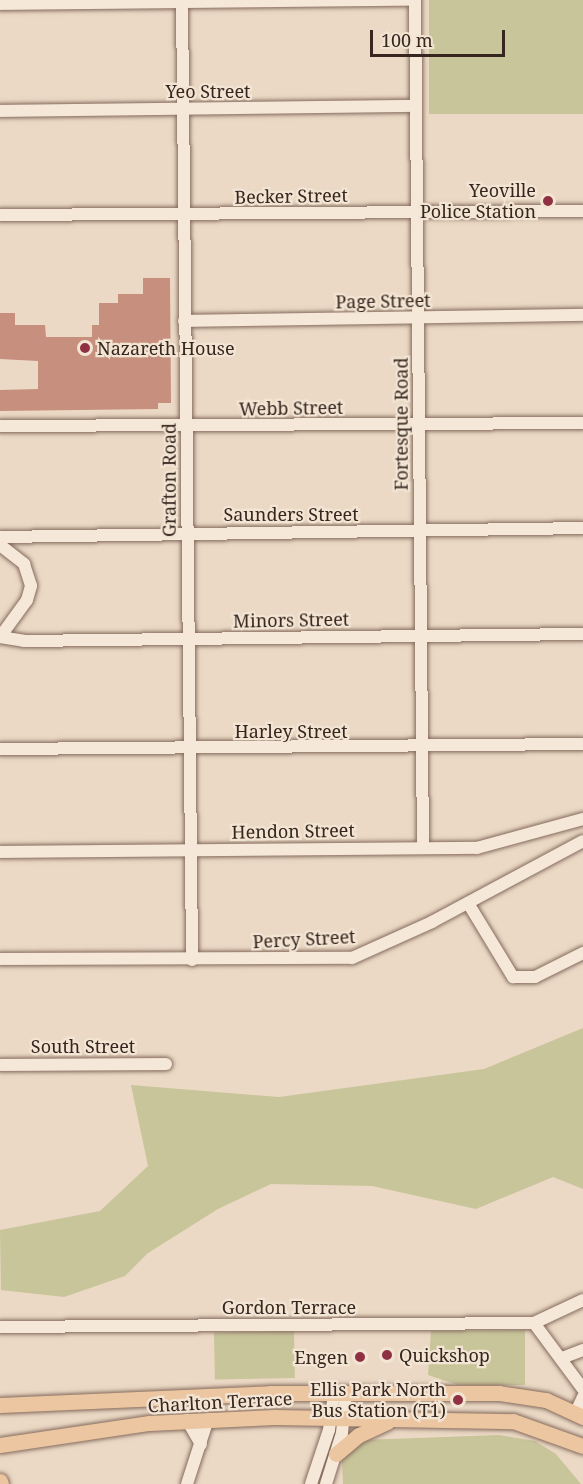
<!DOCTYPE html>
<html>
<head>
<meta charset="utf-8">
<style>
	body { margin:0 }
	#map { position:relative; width:583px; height:1484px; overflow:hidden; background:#ebd9c5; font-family:"Noto Serif",serif }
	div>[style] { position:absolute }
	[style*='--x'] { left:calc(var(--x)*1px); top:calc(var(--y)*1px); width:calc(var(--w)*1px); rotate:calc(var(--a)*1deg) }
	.green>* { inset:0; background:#c8c59a; transform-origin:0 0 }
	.building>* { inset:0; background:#c68f7e }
	.roads { filter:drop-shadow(0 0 2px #856b5d) drop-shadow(0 0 2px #856b5d) }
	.minor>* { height:12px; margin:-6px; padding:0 6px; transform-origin:6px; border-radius:6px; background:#f6e8d8 }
	.major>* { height:15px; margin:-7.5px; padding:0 7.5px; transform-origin:7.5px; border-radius:7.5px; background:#ebc6a0 }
	.dots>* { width:16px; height:16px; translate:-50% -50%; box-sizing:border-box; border:3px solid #f3e5d4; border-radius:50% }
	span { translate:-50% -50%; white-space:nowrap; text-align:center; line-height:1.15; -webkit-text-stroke:4.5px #f3e5d4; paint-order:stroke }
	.street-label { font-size:18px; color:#36261f }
	.poi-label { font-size:18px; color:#36261f }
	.right { translate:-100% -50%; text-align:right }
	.left { translate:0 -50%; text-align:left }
	.scale { position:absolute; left:370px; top:30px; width:135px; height:27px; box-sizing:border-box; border:3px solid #36261f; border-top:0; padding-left:8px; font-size:18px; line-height:21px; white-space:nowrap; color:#36261f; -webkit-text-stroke:4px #f3e5d4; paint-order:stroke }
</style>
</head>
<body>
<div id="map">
	<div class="green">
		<i style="left:429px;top:0;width:154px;height:114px"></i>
		<i style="clip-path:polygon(583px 1028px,583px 1189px,553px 1177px,476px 1209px,372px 1186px,271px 1184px,218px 1209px,148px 1253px,125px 1276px,64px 1297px,1px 1290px,0 1230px,100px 1211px,148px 1166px,131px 1085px,279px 1097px,484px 1069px)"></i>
		<i style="clip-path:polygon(525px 1330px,525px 1385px,458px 1385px,428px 1375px,431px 1331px)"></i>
		<i style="left:294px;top:1331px;width:47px;height:80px;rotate:89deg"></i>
		<i style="clip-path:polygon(499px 1435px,535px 1441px,556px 1454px,581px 1484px,343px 1484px,342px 1460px,362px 1440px)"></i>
	</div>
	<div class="building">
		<i style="clip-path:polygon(143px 278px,170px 278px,171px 403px,158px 403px,158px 409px,0 411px,0 390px,38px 389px,38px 361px,0 359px,0 313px,15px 313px,15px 325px,45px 325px,46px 337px,92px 337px,92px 325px,99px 325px,99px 303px,118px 303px,118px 294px,143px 294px)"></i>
	</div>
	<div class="roads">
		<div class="minor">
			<i style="--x:182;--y:0;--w:960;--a:89.4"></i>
			<i style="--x:415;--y:0;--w:848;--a:89.46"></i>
			<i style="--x:0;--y:4;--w:415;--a:-0.6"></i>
			<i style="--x:0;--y:111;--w:416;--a:-0.7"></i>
			<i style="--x:0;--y:215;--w:583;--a:-0.39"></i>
			<i style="--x:184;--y:321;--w:399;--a:-0.9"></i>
			<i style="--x:0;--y:426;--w:583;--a:-0.29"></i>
			<i style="--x:0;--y:537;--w:583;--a:-0.88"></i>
			<i style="--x:0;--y:545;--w:31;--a:38"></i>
			<i style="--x:24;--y:564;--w:23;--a:72"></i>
			<i style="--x:31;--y:586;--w:15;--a:106"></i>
			<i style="--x:27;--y:600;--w:46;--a:126.1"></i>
			<i style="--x:0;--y:637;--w:24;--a:9"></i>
			<i style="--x:24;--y:641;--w:559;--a:-0.72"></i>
			<i style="--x:0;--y:749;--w:583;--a:-0.49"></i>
			<i style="--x:0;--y:852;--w:477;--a:-0.5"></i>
			<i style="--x:477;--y:848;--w:110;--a:-15.3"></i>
			<i style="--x:468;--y:903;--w:87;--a:58.7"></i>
			<i style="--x:513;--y:977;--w:22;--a:0"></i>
			<i style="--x:535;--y:977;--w:54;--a:-26.6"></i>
			<i style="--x:0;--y:959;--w:352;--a:-0.2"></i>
			<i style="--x:352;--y:958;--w:88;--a:-24.2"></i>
			<i style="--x:432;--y:922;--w:171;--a:-28.2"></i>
			<i style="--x:0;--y:1065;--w:166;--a:-0.3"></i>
			<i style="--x:534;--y:1323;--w:54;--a:-25.1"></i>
			<i style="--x:0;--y:1327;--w:534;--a:-0.43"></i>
			<i style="--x:534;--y:1323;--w:82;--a:53.4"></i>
			<i style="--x:562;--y:1358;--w:22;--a:-21"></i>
			<i style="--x:576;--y:1412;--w:17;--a:-65"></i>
			<i style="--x:187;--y:1420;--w:28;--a:60"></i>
			<i style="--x:187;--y:1484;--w:68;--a:-72.1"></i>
			<i style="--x:311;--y:1484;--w:57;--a:-71.6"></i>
			<i style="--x:329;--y:1430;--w:37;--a:-82"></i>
			<i style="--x:326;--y:1484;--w:53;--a:-72.6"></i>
			<i style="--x:342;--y:1433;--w:40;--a:-84.3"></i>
		</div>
		<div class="major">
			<i style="--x:0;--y:1405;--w:270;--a:-2.5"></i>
			<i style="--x:270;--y:1393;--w:229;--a:0"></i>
			<i style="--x:499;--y:1393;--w:48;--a:8.5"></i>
			<i style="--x:546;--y:1400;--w:41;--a:24.7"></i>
			<i style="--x:0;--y:1445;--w:151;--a:-8.4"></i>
			<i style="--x:149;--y:1423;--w:125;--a:-2.7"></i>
			<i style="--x:274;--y:1417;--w:239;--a:1"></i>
			<i style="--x:513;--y:1421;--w:74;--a:19.7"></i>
			<i style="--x:336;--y:1454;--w:30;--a:-40"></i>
			<i style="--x:359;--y:1435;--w:31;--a:-25"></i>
			<i style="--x:0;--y:1481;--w:3;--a:72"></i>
		</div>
	</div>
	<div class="dots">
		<i style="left:548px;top:201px;background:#8f3142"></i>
		<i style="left:85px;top:348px;background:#8f3142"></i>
		<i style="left:387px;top:1355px;background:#8f3142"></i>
		<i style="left:360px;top:1357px;background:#8f3142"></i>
		<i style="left:458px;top:1400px;background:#8f3142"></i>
	</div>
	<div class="street-label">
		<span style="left:208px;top:91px">Yeo Street</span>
		<span style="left:291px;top:196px;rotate:-1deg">Becker Street</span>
		<span style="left:383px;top:301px;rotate:-1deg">Page Street</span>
		<span style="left:291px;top:408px;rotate:-1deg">Webb Street</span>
		<span style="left:401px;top:424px;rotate:-90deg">Fortesque Road</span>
		<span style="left:169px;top:480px;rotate:-90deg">Grafton Road</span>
		<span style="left:291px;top:514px">Saunders Street</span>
		<span style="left:291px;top:620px;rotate:-1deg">Minors Street</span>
		<span style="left:291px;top:731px">Harley Street</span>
		<span style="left:293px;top:831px;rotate:-1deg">Hendon Street</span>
		<span style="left:304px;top:939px;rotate:-3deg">Percy Street</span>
		<span style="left:83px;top:1046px">South Street</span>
		<span style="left:289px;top:1307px">Gordon Terrace</span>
		<span style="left:220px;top:1402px;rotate:-3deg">Charlton Terrace</span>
	</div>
	<div class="poi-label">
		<span class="right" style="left:536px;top:201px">Yeoville<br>Police Station</span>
		<span class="left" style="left:97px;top:348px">Nazareth House</span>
		<span class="left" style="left:399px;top:1355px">Quickshop</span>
		<span class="right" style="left:348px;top:1357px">Engen</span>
		<span class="right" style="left:446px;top:1400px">Ellis Park North<br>Bus Station (T1)</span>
	</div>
	<div class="scale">100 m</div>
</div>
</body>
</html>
